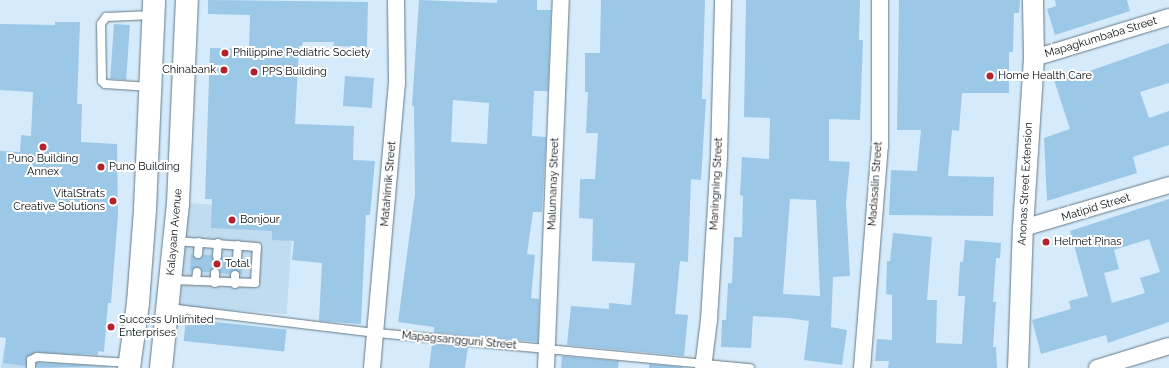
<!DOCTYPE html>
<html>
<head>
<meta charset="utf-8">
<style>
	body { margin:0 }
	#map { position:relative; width:1169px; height:368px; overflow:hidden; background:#d5ebfb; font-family:Raleway,sans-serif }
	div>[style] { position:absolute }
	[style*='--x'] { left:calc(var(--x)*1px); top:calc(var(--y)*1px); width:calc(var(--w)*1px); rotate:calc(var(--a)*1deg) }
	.built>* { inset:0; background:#c0dcf1; transform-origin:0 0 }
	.building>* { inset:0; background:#9cc8e7; transform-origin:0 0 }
	.roads { filter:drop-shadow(0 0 1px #647886) drop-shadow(0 0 1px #647886) }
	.service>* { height:8px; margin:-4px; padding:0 4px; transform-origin:4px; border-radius:4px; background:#fff }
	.minor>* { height:16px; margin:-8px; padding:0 8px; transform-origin:8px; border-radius:8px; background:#fff }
	.tertiary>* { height:20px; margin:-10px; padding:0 10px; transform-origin:10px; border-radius:10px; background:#fff }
	.secondary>* { height:22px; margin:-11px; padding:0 11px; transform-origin:11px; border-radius:11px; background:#fff }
	.dots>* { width:11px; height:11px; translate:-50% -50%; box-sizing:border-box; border:2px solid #fff; border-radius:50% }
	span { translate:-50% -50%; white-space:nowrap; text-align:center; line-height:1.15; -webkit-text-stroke:4px #fff; paint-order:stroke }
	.street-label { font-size:11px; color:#060d12 }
	.poi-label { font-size:11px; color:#060d12 }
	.left { translate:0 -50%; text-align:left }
	.right { translate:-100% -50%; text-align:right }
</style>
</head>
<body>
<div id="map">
	<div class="built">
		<i style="left:187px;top:203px;width:107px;height:104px;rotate:4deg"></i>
		<i style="clip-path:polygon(4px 348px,109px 357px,107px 368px,1px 368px)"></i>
	</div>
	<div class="building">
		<i style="clip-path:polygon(208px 0,368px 2px,367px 47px,333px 46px,334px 42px,303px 42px,302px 46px,299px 46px,295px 124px,354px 126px,353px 160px,375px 161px,370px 215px,366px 215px,361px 324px,319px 321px,322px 263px,292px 260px,294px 241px,272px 240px,272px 231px,211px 228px,212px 199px,205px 199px,210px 48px,249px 49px,250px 15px,208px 14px)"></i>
		<i style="clip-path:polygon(evenodd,419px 0,497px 3px,497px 0,537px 0,537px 10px,551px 10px,548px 91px,534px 91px,532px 136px,546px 137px,542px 212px,533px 212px,527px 254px,535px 255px,531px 298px,539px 299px,538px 342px,434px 333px,434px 327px,398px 322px,415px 194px,414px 106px,412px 106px,419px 0,453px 100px,489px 103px,487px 144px,451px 142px,453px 100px)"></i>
		<i style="clip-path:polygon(601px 0,705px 0,702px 99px,706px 99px,701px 180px,691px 179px,688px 262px,680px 261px,675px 314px,688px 315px,684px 356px,567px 345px,571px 306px,609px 309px,609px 303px,631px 305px,635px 263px,592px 261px,593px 219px,579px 218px,580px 179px,595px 179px,598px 133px,586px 133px,588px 92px,585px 92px,585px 53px,600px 53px)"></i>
		<i style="clip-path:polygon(evenodd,746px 0,860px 0,859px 40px,863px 40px,860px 120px,829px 119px,829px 161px,850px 162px,846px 202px,850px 276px,833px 277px,831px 327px,847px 330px,842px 365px,804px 360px,809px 321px,788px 318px,753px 316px,751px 348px,721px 347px,722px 320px,726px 320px,728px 283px,732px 283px,734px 237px,742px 237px,743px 196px,740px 195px,742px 157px,769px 159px,770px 118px,744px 117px,746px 0,790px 199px,816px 200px,820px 296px,783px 294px,790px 199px)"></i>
		<i style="clip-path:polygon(899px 0,1020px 0,1019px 13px,1014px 13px,1013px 52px,1009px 52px,1009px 93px,962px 93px,959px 131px,952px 130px,948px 176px,994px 177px,993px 216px,889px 215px,891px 170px,917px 171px,921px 130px,897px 130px)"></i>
		<i style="clip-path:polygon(1055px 0,1127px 0,1130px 11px,1055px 35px,1047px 9px,1056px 6px)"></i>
		<i style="clip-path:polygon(55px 22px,80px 22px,77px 104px,82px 104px,81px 142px,117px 144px,118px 215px,111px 303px,108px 303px,104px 352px,98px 351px,98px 355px,37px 352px,27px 357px,26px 366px,3px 363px,6px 338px,0 337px,0 151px,20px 152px,21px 135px,31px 136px,33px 92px,0 90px,0 24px,55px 25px)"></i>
		<i style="left:114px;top:24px;width:16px;height:55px;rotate:4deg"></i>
		<i style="clip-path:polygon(1169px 43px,1169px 83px,1140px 92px,1149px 118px,1169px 111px,1169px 145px,1133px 157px,1137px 173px,1047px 201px,1044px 138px,1070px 129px,1054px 80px,1083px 70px,1084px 73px)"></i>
		<i style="left:345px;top:76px;width:29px;height:30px;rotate:4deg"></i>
		<i style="clip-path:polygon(evenodd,1169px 199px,1169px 322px,1108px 343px,1106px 335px,1041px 354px,1032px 320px,1071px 309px,1069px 301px,1088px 296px,1070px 231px,1169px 199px,1149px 239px,1160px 272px,1140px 278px,1145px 293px,1112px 303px,1104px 273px,1119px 269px,1114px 250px,1149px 239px)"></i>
		<i style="clip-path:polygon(893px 233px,932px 237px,927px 300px,937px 300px,936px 343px,962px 344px,965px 296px,958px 296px,960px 262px,963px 262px,965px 240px,1001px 243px,1000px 258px,996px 258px,993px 302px,996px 302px,993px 347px,996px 347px,997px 368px,888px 368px,889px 361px,875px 361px,877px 339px,892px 340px,892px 295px,886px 294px,887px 261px,890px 261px)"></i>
		<i style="clip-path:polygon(191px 254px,198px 259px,203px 255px,212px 255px,216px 261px,222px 256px,232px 257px,236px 262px,243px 258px,242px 275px,235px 270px,230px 274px,220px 273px,215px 268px,210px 272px,202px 272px,197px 267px,190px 271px)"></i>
		<i style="left:186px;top:319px;width:101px;height:22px;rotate:6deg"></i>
		<i style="clip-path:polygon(432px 344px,468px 347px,465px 368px,429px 368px)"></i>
		<i style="clip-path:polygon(562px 356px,619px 361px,618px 368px,561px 368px)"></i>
		<i style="clip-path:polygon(36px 363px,38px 363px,97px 366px,38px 368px)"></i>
		<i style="clip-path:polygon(649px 364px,683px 367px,683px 368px,649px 368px)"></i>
	</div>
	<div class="roads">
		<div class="service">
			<i style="--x:150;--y:87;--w:45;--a:-176.2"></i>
			<i style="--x:105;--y:84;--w:4;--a:-135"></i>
			<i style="--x:102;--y:81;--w:57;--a:-91"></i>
			<i style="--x:101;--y:24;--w:9;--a:-54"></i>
			<i style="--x:106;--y:17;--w:47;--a:-2.4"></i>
			<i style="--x:198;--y:254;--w:12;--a:-85"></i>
			<i style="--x:217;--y:256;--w:13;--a:-86"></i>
			<i style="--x:237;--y:257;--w:12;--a:-85"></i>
			<i style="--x:172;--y:280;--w:83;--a:2.1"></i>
			<i style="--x:255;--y:283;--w:36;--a:-87"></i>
			<i style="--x:257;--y:247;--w:82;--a:-175.8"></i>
			<i style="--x:196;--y:281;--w:9;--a:-84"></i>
			<i style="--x:215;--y:283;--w:10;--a:-90"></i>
			<i style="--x:235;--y:284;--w:9;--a:-90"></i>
			<i style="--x:169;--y:308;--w:209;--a:6.9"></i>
			<i style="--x:377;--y:333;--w:375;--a:5.4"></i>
			<i style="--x:31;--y:368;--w:8;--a:-90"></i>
			<i style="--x:31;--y:360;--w:7;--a:-27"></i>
			<i style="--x:37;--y:357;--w:92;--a:3.7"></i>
		</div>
		<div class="minor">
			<i style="--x:1034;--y:58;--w:141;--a:-16.9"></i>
			<i style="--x:1023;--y:228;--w:152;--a:-16.4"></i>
			<i style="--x:372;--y:368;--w:286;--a:-85"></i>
			<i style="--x:397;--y:83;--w:83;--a:-90.7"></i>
			<i style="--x:546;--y:368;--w:368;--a:-87.7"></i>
			<i style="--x:703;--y:368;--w:48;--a:-82.9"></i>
			<i style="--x:709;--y:320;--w:164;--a:-86.5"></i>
			<i style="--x:719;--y:156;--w:156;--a:-88.5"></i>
			<i style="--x:862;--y:368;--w:223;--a:-85.4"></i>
			<i style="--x:880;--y:146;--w:146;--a:-90"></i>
			<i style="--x:1097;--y:368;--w:75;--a:-17"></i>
		</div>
		<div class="tertiary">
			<i style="--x:1018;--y:368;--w:140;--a:-88"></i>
			<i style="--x:1023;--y:228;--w:170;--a:-86.3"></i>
			<i style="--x:1034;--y:58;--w:58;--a:-91"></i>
		</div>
		<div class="secondary">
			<i style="--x:129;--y:368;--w:66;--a:-82.1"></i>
			<i style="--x:138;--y:303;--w:94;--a:-85.7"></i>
			<i style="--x:145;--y:209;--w:209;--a:-87.5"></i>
			<i style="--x:161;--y:368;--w:165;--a:-84.1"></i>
			<i style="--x:178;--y:204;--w:204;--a:-87.5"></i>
		</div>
	</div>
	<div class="dots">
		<i style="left:225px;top:53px;background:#b4232c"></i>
		<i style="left:224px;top:70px;background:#b4232c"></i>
		<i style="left:254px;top:72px;background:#b4232c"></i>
		<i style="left:990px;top:76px;background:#b4232c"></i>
		<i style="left:43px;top:147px;background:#b4232c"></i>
		<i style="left:101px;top:167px;background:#b4232c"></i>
		<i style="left:113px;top:201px;background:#b4232c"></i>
		<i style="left:232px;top:220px;background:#b4232c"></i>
		<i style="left:1046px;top:242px;background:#b4232c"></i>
		<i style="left:217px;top:264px;background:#b4232c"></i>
		<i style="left:111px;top:327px;background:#b4232c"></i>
	</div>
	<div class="street-label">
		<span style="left:1101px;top:38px;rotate:-17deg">Mapagkumbaba Street</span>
		<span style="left:389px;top:184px;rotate:-85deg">Matahimik Street</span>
		<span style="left:554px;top:184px;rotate:-88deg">Malumanay Street</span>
		<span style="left:717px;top:184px;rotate:-87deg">Maningning Street</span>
		<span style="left:876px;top:184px;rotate:-86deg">Madasalin Street</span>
		<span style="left:1026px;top:184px;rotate:-87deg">Anonas Street Extension</span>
		<span style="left:1096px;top:208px;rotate:-17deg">Matipid Street</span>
		<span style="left:175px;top:232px;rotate:-85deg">Kalayaan Avenue</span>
		<span style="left:459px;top:341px;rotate:5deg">Mapagsangguni Street</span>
	</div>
	<div class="poi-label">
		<span class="left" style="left:233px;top:53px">Philippine Pediatric Society</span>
		<span class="right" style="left:216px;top:70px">Chinabank</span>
		<span class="left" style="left:262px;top:72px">PPS Building</span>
		<span class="left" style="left:998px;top:76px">Home Health Care</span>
		<span style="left:43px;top:166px">Puno Building<br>Annex</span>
		<span class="left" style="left:109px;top:167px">Puno Building</span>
		<span class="right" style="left:105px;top:201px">VitalStrats<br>Creative Solutions</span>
		<span class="left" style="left:240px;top:220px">Bonjour</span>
		<span class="left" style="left:1054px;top:242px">Helmet Pinas</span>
		<span class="left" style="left:225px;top:264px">Total</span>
		<span class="left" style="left:119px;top:327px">Success Unlimited<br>Enterprises</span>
	</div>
</div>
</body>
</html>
